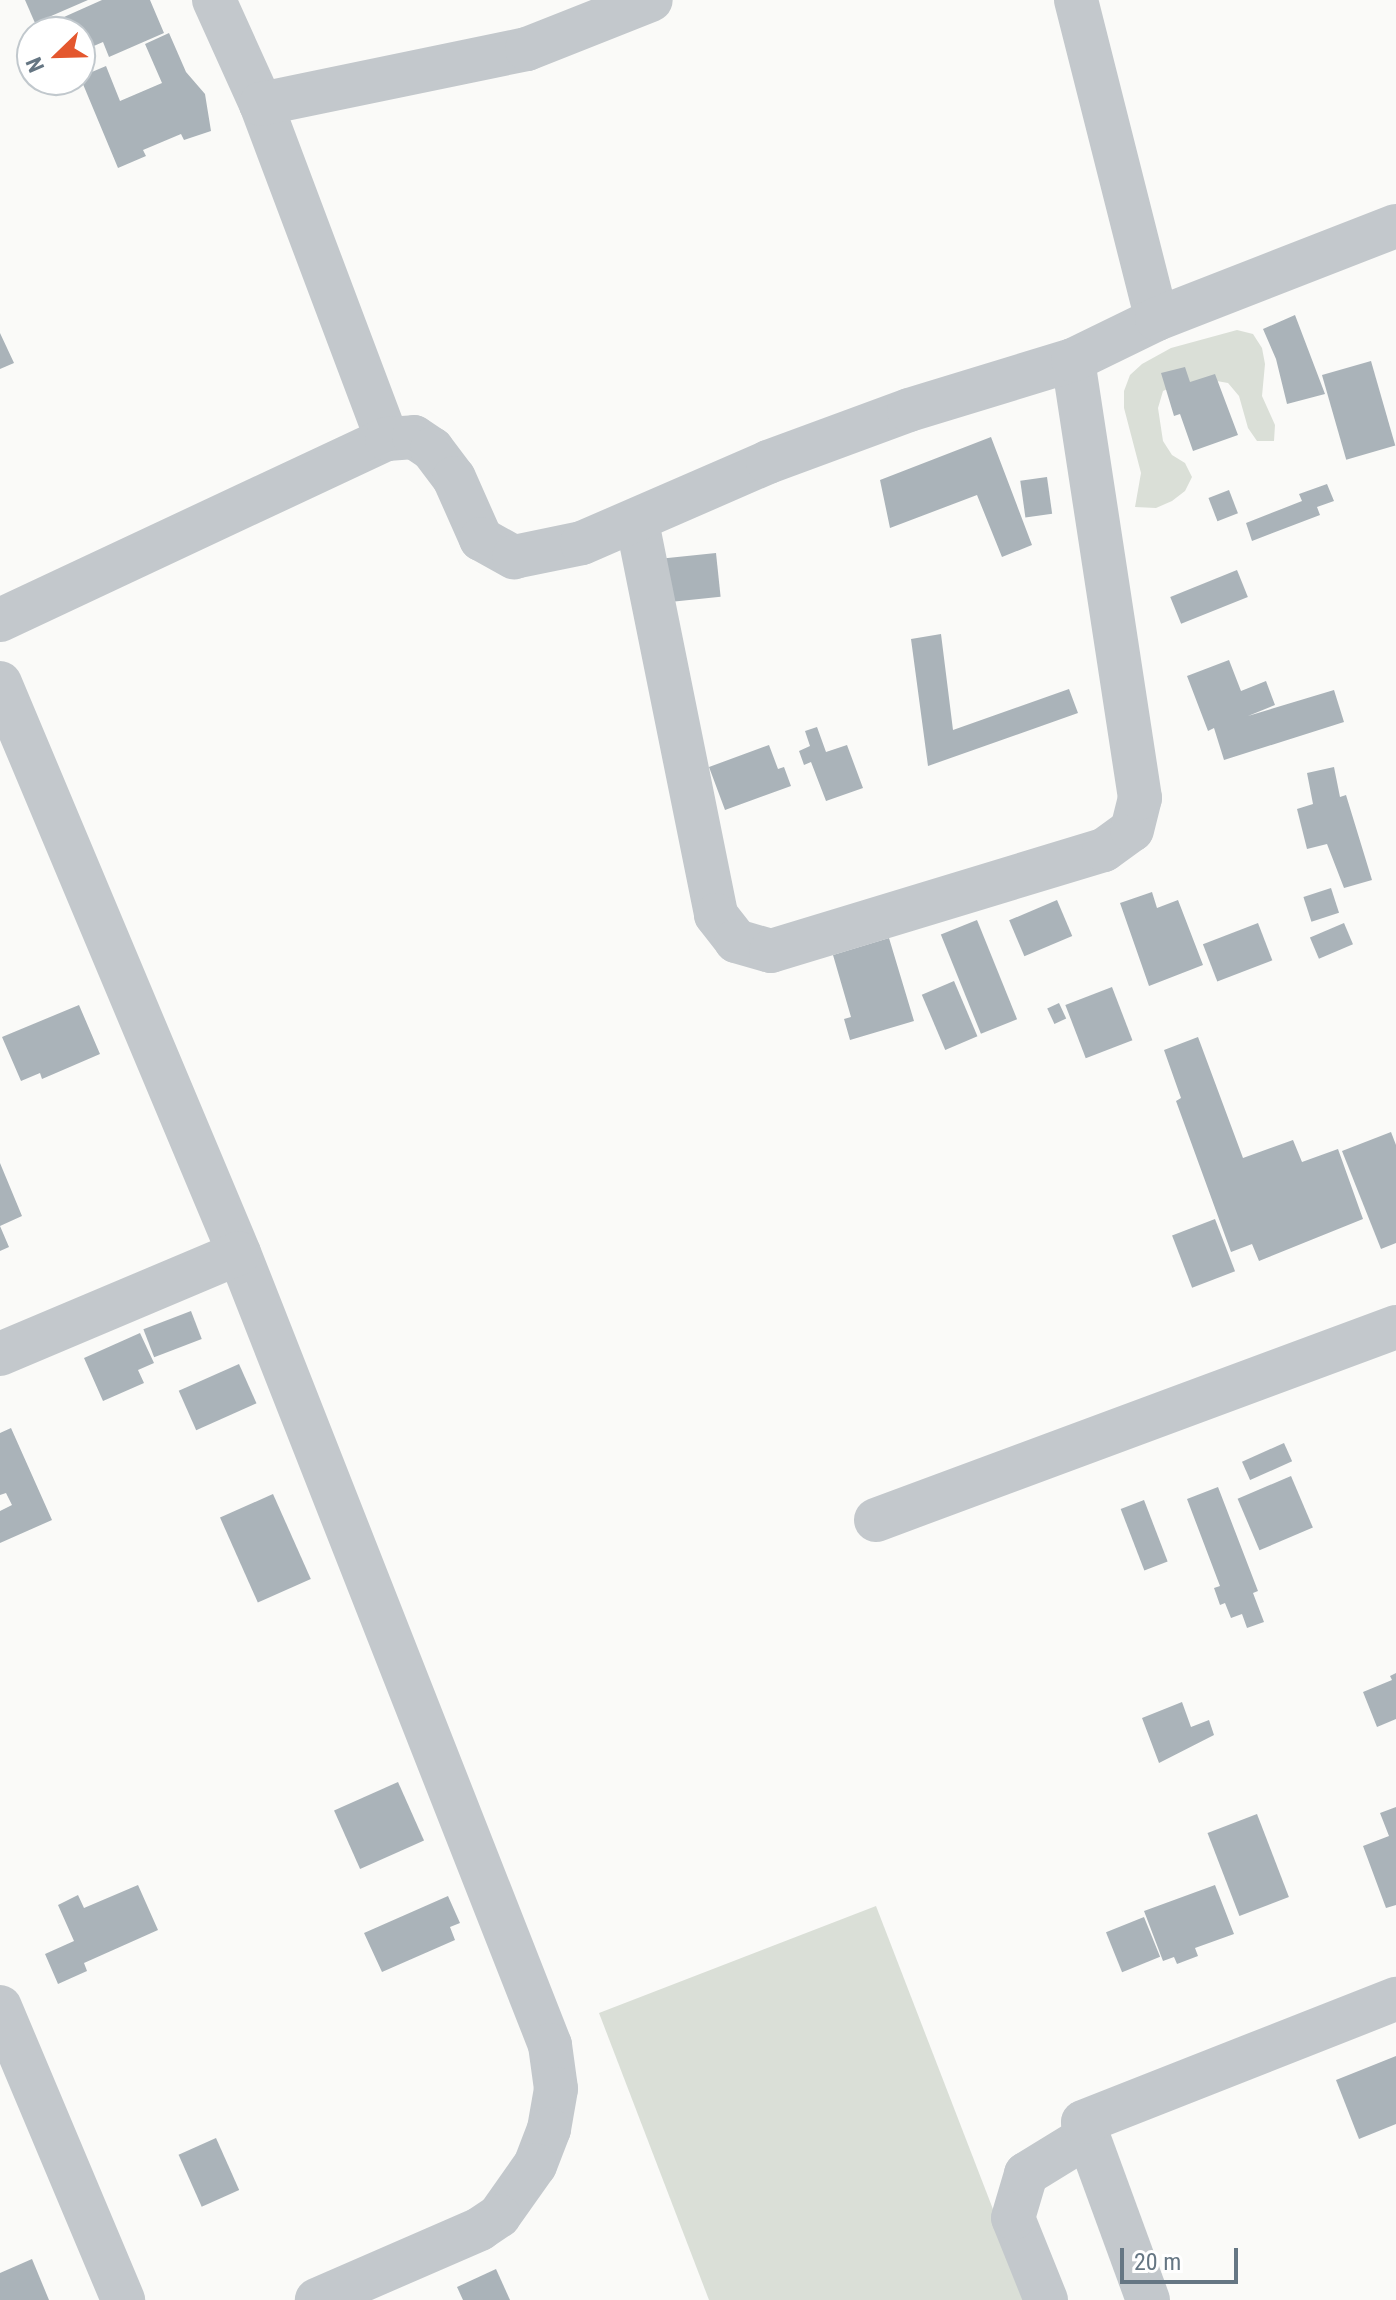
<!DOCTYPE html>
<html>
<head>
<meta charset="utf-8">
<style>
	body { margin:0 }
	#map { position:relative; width:1396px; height:2300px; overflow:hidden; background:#fafaf8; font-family:"Roboto Condensed",sans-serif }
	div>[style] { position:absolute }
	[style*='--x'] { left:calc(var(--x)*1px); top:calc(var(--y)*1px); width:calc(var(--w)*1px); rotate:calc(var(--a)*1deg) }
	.green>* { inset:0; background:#dadfd7 }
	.building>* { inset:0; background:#aab3b9; transform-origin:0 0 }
	.minor>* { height:44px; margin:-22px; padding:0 22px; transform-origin:22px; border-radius:22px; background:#c3c8cc }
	span { translate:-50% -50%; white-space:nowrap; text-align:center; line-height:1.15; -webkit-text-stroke:8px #fff; paint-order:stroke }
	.north { position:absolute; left:16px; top:16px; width:80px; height:80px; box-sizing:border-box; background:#fff; border:2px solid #c1c8cd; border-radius:50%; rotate:247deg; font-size:22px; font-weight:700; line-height:32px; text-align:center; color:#657683 }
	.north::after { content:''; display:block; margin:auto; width:28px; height:36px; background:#e4572e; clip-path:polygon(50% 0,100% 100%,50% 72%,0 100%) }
	.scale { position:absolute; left:1120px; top:2248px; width:118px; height:36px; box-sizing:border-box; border:4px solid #657683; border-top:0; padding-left:10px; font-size:24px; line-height:28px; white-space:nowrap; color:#657683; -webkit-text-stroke:6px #fff; paint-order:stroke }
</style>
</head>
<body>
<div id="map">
	<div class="green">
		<i style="clip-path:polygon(1237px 330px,1253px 334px,1262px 348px,1265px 364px,1262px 396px,1275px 425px,1274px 441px,1257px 441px,1248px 428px,1239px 396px,1228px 383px,1211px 380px,1178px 384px,1163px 391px,1158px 408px,1163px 441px,1172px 455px,1185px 463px,1192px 477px,1185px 491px,1172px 501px,1156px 508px,1135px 507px,1141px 473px,1124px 408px,1124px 391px,1130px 375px,1142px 364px,1171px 348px)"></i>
		<i style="clip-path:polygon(876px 1906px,1028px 2300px,709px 2300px,599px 2013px)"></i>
	</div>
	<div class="building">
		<i style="clip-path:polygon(25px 0,88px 0,35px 23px)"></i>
		<i style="clip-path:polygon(102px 0,150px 0,164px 33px,109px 57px,103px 42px,80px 52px,80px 32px,60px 32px,55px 21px)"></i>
		<i style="clip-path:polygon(169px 33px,186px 72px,205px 94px,211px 131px,184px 140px,181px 134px,143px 150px,146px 156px,118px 168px,80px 77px,106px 66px,120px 101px,162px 83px,145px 44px)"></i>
		<i style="clip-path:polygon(1295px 315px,1325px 394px,1287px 404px,1276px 359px,1263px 329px)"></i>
		<i style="clip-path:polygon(0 333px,14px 363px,0 369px)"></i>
		<i style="left:1371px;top:361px;width:88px;height:51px;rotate:74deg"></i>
		<i style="clip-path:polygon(1185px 367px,1190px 382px,1215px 374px,1238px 435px,1193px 451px,1180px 414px,1174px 416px,1161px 373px)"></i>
		<i style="clip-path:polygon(991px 437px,1032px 545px,1002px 557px,977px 495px,890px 528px,880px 480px)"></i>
		<i style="left:1047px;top:477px;width:37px;height:27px;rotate:82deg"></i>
		<i style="clip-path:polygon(1327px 484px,1334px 501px,1317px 507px,1320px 515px,1252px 541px,1246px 523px,1302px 501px,1299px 494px)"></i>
		<i style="left:1229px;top:490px;width:25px;height:22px;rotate:69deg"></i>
		<i style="left:716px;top:553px;width:44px;height:51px;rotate:84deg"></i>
		<i style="left:1237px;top:570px;width:29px;height:72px;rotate:68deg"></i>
		<i style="clip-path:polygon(941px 634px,953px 730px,1069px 689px,1078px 713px,928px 766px,911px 639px)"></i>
		<i style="clip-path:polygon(1229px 660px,1241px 691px,1266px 681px,1275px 705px,1248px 716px,1334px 690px,1344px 722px,1224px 760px,1214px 728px,1208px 731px,1187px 676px)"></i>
		<i style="clip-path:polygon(817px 727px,826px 752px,847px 745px,863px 788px,826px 801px,811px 762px,804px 765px,799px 751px,810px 746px,805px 731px)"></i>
		<i style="clip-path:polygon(769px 745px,778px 769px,784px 767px,791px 786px,725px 810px,709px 767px)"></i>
		<i style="clip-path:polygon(1334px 767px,1340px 797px,1346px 795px,1372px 880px,1344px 888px,1327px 844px,1307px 849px,1297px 809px,1313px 804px,1307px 773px)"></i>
		<i style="left:1331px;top:888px;width:26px;height:29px;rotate:72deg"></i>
		<i style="clip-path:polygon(1152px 892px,1157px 908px,1178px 900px,1203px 965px,1149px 986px,1120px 903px)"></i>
		<i style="left:1057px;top:900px;width:39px;height:52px;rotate:67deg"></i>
		<i style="left:977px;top:920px;width:107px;height:39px;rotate:68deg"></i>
		<i style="left:1258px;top:923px;width:40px;height:59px;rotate:69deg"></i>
		<i style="left:1344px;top:923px;width:23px;height:37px;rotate:67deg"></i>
		<i style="clip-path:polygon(889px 938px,914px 1021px,850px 1040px,844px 1019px,851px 1017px,833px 955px)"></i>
		<i style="left:954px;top:981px;width:60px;height:35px;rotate:67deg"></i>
		<i style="left:1112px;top:987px;width:57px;height:50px;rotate:69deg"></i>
		<i style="left:1059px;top:1003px;width:17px;height:13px;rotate:65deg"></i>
		<i style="clip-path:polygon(79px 1005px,100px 1054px,42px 1079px,40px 1073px,21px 1081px,2px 1037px)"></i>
		<i style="clip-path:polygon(1198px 1037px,1243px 1158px,1293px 1140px,1302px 1162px,1338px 1149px,1363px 1219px,1259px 1261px,1252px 1244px,1231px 1252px,1176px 1101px,1181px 1098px,1164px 1050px)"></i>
		<i style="clip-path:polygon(1391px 1132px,1396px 1145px,1396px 1243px,1381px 1249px,1342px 1151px)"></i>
		<i style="clip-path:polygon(0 1163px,22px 1216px,0 1226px,9px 1247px,0 1251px)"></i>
		<i style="left:1215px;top:1219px;width:56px;height:46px;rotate:69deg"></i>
		<i style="left:191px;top:1311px;width:30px;height:51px;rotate:69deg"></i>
		<i style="clip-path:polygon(140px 1333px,154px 1363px,138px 1370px,144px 1383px,103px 1401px,84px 1358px)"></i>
		<i style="left:239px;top:1364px;width:43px;height:66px;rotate:66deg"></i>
		<i style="clip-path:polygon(11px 1428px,52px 1520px,0 1543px,0 1511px,12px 1505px,6px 1493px,0 1495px,0 1433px)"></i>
		<i style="left:1284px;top:1443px;width:20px;height:46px;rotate:66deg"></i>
		<i style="left:1291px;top:1476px;width:56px;height:58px;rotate:67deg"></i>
		<i style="clip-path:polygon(1218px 1487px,1258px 1591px,1253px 1593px,1264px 1622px,1247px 1628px,1242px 1614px,1231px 1618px,1225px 1603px,1220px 1605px,1214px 1588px,1220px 1586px,1187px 1499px)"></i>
		<i style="left:273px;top:1494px;width:93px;height:58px;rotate:66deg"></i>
		<i style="left:1144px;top:1500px;width:66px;height:25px;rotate:69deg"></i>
		<i style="clip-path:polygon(1396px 1673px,1396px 1719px,1377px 1727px,1363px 1692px,1392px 1680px,1390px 1676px)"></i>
		<i style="clip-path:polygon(1182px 1702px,1191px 1727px,1209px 1720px,1214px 1735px,1159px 1763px,1142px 1718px)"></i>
		<i style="left:398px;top:1782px;width:64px;height:70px;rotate:66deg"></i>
		<i style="clip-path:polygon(1396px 1807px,1396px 1905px,1386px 1908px,1363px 1846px,1389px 1836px,1380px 1813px)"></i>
		<i style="left:1257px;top:1814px;width:89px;height:53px;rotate:69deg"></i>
		<i style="clip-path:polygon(138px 1885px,158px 1930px,84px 1963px,87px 1971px,58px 1984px,45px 1954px,74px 1941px,58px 1905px,78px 1895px,84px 1908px)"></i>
		<i style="clip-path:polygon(1215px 1885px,1234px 1934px,1195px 1948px,1198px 1956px,1177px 1964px,1174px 1957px,1163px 1961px,1144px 1911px)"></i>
		<i style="clip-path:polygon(448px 1896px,460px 1923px,450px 1927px,455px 1940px,382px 1972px,364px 1933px)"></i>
		<i style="left:1144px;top:1917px;width:43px;height:41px;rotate:68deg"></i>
		<i style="clip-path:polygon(1396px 2056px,1396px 2124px,1359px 2139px,1336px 2080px)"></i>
		<i style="left:216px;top:2138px;width:57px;height:41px;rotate:66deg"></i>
		<i style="clip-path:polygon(32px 2259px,49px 2300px,0 2300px,0 2273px)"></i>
		<i style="clip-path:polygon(496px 2269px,510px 2300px,463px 2300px,457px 2287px)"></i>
	</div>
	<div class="minor">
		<i style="--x:214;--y:0;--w:114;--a:65.7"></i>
		<i style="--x:261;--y:104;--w:358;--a:69.4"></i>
		<i style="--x:1076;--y:0;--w:329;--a:75.8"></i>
		<i style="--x:261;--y:104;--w:272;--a:-11.7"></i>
		<i style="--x:527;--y:49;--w:133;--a:-21.6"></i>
		<i style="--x:637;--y:522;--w:401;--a:78.6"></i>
		<i style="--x:716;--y:915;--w:33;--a:52"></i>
		<i style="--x:736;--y:941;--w:36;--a:16"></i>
		<i style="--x:771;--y:951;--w:348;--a:-16.9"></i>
		<i style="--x:1104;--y:850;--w:34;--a:-36"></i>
		<i style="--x:1132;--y:830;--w:33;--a:-76"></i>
		<i style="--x:1140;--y:798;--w:443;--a:-98.7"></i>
		<i style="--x:0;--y:620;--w:427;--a:-25.1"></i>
		<i style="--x:387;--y:439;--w:27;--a:-4"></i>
		<i style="--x:414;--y:437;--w:22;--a:34"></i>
		<i style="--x:432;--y:449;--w:36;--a:53"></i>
		<i style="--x:454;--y:478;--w:67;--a:66.1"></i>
		<i style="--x:481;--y:539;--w:38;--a:29"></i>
		<i style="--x:514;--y:557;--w:69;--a:-11.6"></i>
		<i style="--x:582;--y:543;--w:203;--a:-23.5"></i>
		<i style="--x:768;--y:462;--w:150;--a:-20.2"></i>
		<i style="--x:909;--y:410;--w:171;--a:-17"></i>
		<i style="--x:1073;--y:360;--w:93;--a:-26"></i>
		<i style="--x:1157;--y:319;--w:256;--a:-21.3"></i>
		<i style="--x:0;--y:683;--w:618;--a:67.25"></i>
		<i style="--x:239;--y:1253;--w:851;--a:68.56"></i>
		<i style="--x:550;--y:2045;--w:44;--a:82.2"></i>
		<i style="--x:556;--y:2089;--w:41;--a:99.9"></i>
		<i style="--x:549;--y:2129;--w:39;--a:111"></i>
		<i style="--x:535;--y:2165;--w:62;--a:125.2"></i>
		<i style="--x:499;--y:2216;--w:23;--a:146"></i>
		<i style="--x:480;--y:2229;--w:178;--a:156.5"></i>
		<i style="--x:0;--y:1354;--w:259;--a:-22.9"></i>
		<i style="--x:876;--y:1520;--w:555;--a:-20.36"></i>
		<i style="--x:0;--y:2007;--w:318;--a:67.2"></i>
		<i style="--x:1046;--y:2300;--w:88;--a:-111.9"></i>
		<i style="--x:1013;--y:2218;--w:46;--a:-73.5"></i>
		<i style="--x:1026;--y:2174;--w:73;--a:-31.5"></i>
		<i style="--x:1148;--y:2300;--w:189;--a:-110.1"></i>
		<i style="--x:1083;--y:2122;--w:336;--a:-21.5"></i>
	</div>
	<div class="north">N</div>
	<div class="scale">20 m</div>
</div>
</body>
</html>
